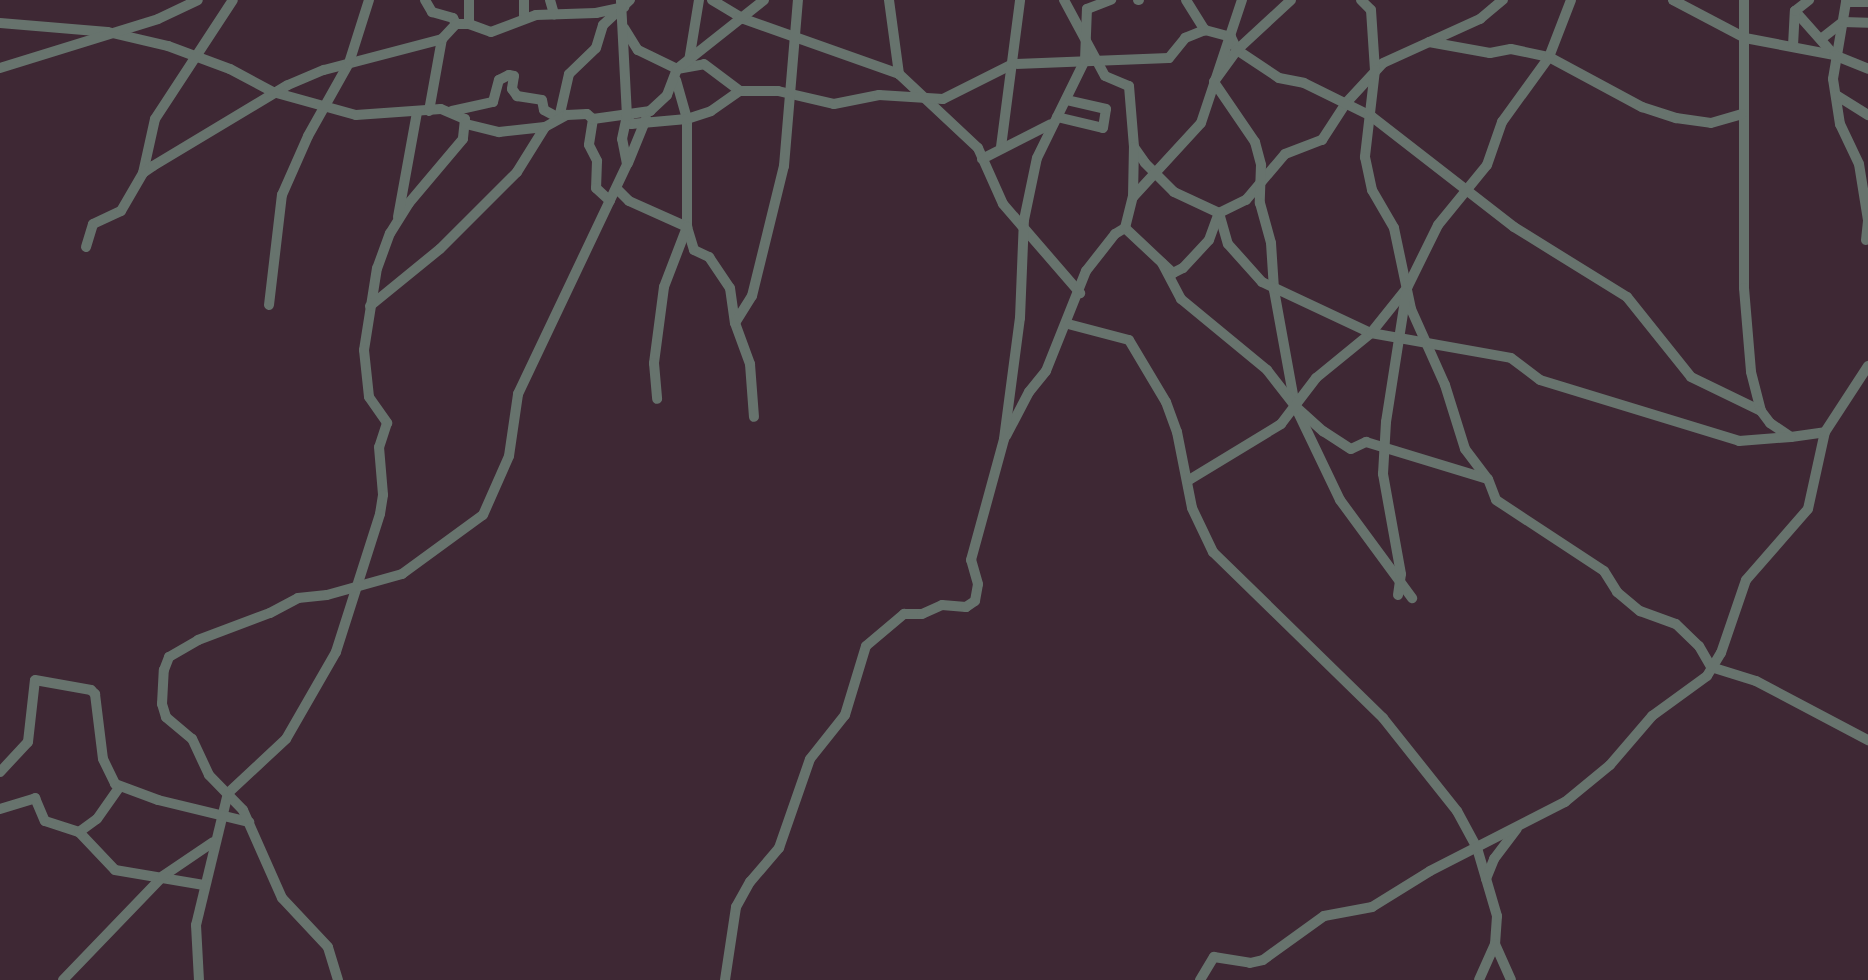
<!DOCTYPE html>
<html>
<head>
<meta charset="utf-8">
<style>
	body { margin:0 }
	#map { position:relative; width:1868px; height:980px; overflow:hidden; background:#3e2834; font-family:Quicksand,sans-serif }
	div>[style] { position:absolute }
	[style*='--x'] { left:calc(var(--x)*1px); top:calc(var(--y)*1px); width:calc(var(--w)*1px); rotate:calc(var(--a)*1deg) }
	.minor>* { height:10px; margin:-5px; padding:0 5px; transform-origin:5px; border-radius:5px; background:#67736d }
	span { translate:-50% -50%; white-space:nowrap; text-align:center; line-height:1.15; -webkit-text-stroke:5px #3e2834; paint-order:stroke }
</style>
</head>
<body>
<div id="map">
	<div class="minor">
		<i style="--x:425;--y:0;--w:14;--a:60"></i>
		<i style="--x:432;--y:12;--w:22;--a:16"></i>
		<i style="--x:453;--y:18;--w:7;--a:63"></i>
		<i style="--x:524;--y:0;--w:19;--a:90"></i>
		<i style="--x:550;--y:0;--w:15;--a:74"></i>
		<i style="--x:712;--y:0;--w:37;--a:31"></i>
		<i style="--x:744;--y:19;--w:164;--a:19.5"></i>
		<i style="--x:899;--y:74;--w:108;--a:43.1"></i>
		<i style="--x:978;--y:148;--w:61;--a:65.9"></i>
		<i style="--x:1003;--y:204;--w:118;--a:49.1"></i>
		<i style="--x:889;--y:0;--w:75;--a:82.3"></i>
		<i style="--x:1064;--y:0;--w:86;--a:61.7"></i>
		<i style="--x:1105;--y:76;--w:26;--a:23"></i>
		<i style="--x:1129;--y:86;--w:61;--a:85.3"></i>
		<i style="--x:1134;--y:147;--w:19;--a:55"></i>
		<i style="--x:1145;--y:163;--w:41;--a:45"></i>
		<i style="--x:1174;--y:192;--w:50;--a:25"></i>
		<i style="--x:1219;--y:213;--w:30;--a:-26"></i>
		<i style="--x:1246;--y:200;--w:60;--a:-49.7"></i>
		<i style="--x:1285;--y:154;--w:40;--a:-21"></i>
		<i style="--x:1322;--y:140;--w:44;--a:-57"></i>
		<i style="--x:1346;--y:103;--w:54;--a:-47.2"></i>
		<i style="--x:1383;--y:63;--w:107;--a:-24.4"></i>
		<i style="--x:1480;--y:19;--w:30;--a:-40"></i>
		<i style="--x:1138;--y:0;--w:1;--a:0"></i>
		<i style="--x:1186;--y:0;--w:36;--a:58"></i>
		<i style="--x:1205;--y:30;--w:27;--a:15"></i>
		<i style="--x:1231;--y:37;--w:14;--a:65"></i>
		<i style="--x:1237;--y:50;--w:50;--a:33.7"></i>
		<i style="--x:1279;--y:78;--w:25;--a:11"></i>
		<i style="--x:1304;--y:83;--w:75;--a:26.2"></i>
		<i style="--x:1371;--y:116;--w:181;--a:37.8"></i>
		<i style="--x:1514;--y:227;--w:133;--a:31.8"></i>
		<i style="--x:1627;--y:297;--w:102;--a:51.3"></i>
		<i style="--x:1691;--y:377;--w:78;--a:25.9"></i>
		<i style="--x:1291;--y:0;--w:74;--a:137.2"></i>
		<i style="--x:1237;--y:50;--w:39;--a:126"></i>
		<i style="--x:1214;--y:82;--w:73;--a:55.7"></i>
		<i style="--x:1255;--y:142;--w:24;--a:75"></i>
		<i style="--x:1261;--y:165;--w:38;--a:92"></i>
		<i style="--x:1260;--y:203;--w:41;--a:74.6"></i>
		<i style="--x:1271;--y:243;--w:47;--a:86.3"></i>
		<i style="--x:1274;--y:290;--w:118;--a:79.7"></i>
		<i style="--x:1295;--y:406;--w:104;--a:64.4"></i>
		<i style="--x:1340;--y:500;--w:122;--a:53.7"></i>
		<i style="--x:1361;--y:0;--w:14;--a:45"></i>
		<i style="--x:1371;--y:10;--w:60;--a:86.2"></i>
		<i style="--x:1375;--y:70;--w:88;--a:96.6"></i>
		<i style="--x:1365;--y:157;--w:34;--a:78"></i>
		<i style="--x:1372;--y:190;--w:44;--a:59.9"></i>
		<i style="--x:1394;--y:228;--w:83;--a:78.1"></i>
		<i style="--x:1411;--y:309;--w:83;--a:65.9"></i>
		<i style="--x:1445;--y:385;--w:67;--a:72.6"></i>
		<i style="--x:1465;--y:449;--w:38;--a:53"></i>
		<i style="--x:1488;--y:479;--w:22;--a:69"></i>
		<i style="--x:1496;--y:500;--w:129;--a:33.3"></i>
		<i style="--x:1604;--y:571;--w:25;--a:58"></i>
		<i style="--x:1617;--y:592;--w:30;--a:40"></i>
		<i style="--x:1640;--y:611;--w:38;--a:20"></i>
		<i style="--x:1676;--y:624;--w:32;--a:44"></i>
		<i style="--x:1699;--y:646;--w:24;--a:60"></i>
		<i style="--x:1711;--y:667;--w:47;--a:17.3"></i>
		<i style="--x:1756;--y:681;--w:127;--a:27.8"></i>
		<i style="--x:1673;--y:0;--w:81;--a:27.8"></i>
		<i style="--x:1745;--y:38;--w:91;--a:10.8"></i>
		<i style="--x:1744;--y:0;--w:288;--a:90"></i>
		<i style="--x:1744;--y:288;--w:84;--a:85.2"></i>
		<i style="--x:1751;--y:372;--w:40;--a:75.6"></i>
		<i style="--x:1761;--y:411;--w:15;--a:53"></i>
		<i style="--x:1770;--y:423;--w:25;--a:34"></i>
		<i style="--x:1791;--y:437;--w:34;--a:-8"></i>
		<i style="--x:1868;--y:2;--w:22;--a:180"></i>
		<i style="--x:1846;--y:2;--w:78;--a:99.6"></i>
		<i style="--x:1833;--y:79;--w:46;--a:81.2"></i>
		<i style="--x:1840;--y:124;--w:44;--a:64.6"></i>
		<i style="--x:1859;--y:164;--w:57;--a:80.9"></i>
		<i style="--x:1795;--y:11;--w:59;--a:48.4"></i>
		<i style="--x:1834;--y:55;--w:37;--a:22"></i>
		<i style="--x:0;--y:23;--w:108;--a:4.8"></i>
		<i style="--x:108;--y:32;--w:62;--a:13.1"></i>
		<i style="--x:168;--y:46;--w:66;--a:20.4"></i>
		<i style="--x:230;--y:69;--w:49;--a:28.1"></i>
		<i style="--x:273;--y:92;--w:86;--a:15.5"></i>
		<i style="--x:356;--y:115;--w:85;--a:-4"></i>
		<i style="--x:441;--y:109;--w:26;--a:23"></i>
		<i style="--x:465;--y:119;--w:20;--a:96"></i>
		<i style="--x:463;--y:139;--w:84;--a:130.2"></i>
		<i style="--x:409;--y:203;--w:36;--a:122"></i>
		<i style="--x:390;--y:233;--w:37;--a:110"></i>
		<i style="--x:377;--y:268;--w:83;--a:99"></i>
		<i style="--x:364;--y:350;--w:47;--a:83.9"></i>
		<i style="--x:369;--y:397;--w:32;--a:55"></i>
		<i style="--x:387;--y:423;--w:25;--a:108"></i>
		<i style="--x:379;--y:447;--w:48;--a:85.2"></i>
		<i style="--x:383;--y:495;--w:19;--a:99"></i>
		<i style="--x:380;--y:514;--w:145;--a:107.7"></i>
		<i style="--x:336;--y:652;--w:100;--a:119.9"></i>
		<i style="--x:286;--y:739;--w:79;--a:137"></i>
		<i style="--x:228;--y:793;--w:136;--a:103.6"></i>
		<i style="--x:196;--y:925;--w:55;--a:86.9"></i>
		<i style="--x:469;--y:24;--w:23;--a:20"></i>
		<i style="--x:491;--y:32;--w:48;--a:-20.7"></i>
		<i style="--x:536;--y:15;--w:60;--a:-1.9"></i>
		<i style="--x:596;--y:13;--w:29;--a:-12"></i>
		<i style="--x:624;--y:28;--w:26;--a:58"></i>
		<i style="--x:638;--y:50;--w:43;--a:26"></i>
		<i style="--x:677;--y:69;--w:27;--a:-10"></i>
		<i style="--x:704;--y:64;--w:45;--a:36.9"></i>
		<i style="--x:740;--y:91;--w:38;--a:0"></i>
		<i style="--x:778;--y:91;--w:57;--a:13.1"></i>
		<i style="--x:834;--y:104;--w:46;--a:-11.3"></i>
		<i style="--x:879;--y:95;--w:64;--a:3.6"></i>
		<i style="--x:943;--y:99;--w:78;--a:-26.6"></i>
		<i style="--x:1013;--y:64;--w:156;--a:-2.2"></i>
		<i style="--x:1169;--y:58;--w:26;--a:-51"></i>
		<i style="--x:1185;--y:38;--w:22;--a:-22"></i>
		<i style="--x:1821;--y:39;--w:28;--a:-38"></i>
		<i style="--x:1843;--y:22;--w:25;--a:2"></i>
		<i style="--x:1429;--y:42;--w:62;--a:10.2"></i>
		<i style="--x:1490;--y:53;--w:21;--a:-11"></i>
		<i style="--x:1511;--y:49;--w:39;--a:12"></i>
		<i style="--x:1549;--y:57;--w:106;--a:28.3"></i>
		<i style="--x:1642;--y:107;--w:36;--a:18"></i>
		<i style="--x:1676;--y:118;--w:35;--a:8"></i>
		<i style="--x:1711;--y:123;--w:32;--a:-16"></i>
		<i style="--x:1793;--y:46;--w:35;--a:-87"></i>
		<i style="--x:1795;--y:11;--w:18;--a:-38"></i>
		<i style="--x:689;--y:61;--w:62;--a:-80.7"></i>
		<i style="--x:0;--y:68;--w:165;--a:-17.2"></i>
		<i style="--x:158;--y:19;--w:44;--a:-25.4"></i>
		<i style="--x:676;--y:80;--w:41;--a:74.2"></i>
		<i style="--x:687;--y:119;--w:108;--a:90"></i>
		<i style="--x:687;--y:227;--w:24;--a:73"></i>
		<i style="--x:694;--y:250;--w:17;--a:25"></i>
		<i style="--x:709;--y:257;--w:37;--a:56"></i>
		<i style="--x:730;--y:288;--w:35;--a:82"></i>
		<i style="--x:735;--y:323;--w:44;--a:69.9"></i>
		<i style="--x:750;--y:364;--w:53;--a:85.7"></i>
		<i style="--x:1836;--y:95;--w:38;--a:32"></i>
		<i style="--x:429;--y:111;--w:73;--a:-79.8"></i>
		<i style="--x:452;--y:111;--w:42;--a:-12.4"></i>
		<i style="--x:493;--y:102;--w:23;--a:-75"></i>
		<i style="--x:499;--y:80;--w:11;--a:-27"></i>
		<i style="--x:509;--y:75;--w:5;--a:11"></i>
		<i style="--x:514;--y:76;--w:13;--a:99"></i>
		<i style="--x:512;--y:89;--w:9;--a:54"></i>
		<i style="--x:517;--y:96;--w:25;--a:9"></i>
		<i style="--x:542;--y:100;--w:10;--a:79"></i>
		<i style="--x:544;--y:110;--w:17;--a:28"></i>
		<i style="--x:627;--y:116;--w:9;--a:63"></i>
		<i style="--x:631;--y:124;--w:56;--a:-5.1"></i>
		<i style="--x:687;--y:119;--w:25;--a:-18"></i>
		<i style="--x:711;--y:111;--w:35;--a:-35"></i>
		<i style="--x:1057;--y:117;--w:47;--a:13.4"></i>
		<i style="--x:1103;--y:128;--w:19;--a:-81"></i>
		<i style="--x:1106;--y:109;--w:41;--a:-167.3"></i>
		<i style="--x:559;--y:118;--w:45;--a:-77.2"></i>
		<i style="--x:569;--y:74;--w:37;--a:-44"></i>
		<i style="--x:596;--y:48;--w:24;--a:-73"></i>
		<i style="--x:603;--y:25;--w:37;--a:-43"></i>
		<i style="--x:593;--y:119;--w:26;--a:99"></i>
		<i style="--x:589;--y:145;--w:18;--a:63"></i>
		<i style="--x:597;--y:161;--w:27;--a:92"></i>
		<i style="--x:596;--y:188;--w:19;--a:43"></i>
		<i style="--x:466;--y:124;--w:34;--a:14"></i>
		<i style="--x:499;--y:132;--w:46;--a:-6.2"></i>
		<i style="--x:1001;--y:147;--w:148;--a:-82.6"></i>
		<i style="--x:982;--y:159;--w:77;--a:-26.9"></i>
		<i style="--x:628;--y:163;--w:48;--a:-67.8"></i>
		<i style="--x:143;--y:173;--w:55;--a:-77.5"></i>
		<i style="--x:155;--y:119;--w:142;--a:-56.8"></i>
		<i style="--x:617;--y:189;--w:17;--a:45"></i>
		<i style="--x:629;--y:201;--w:64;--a:24.1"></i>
		<i style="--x:687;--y:227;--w:64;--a:111"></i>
		<i style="--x:664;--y:287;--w:77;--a:97.5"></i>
		<i style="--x:654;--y:363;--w:36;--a:85"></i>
		<i style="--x:1133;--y:197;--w:50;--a:-88.9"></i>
		<i style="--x:1219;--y:213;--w:32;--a:74"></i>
		<i style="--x:1228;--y:244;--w:51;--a:48.2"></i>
		<i style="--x:1262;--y:282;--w:120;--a:25.1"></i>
		<i style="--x:1371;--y:333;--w:142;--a:10.1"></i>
		<i style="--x:1511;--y:358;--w:36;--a:37"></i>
		<i style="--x:1540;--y:380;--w:208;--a:17"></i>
		<i style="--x:1739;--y:441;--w:52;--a:-4.4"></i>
		<i style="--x:398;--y:217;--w:107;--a:-79.7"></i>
		<i style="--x:1125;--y:228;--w:66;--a:43.2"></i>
		<i style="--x:1173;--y:273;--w:11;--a:-27"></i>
		<i style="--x:1183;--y:268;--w:38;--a:-47"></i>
		<i style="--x:1209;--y:240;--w:29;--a:-70"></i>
		<i style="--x:1866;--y:240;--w:19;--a:-84"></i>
		<i style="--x:86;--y:247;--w:24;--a:-73"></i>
		<i style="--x:93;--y:224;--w:31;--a:-25"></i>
		<i style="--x:121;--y:211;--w:44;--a:-59.9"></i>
		<i style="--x:143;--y:173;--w:12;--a:-35"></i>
		<i style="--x:153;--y:166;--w:157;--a:-31"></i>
		<i style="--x:288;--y:85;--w:39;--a:-23"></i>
		<i style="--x:324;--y:70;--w:122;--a:-14.7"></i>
		<i style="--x:442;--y:39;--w:21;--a:-47"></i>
		<i style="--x:456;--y:24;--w:13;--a:0"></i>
		<i style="--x:469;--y:24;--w:24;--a:-90"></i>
		<i style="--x:1162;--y:263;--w:41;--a:62.2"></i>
		<i style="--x:1181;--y:299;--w:112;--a:39.5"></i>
		<i style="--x:1267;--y:370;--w:46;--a:52.1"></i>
		<i style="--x:1295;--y:406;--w:38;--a:42"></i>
		<i style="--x:1323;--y:431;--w:33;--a:33"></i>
		<i style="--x:1351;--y:449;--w:17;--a:-25"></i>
		<i style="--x:1366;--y:442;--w:127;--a:16.9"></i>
		<i style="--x:269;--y:305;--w:111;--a:-83.3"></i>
		<i style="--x:282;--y:195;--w:64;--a:-66.2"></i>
		<i style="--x:308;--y:136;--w:84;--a:-60.7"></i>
		<i style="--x:349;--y:63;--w:66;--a:-72.4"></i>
		<i style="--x:370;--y:306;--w:90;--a:-39.2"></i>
		<i style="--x:440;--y:249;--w:109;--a:-45"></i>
		<i style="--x:517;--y:172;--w:53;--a:-58.1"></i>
		<i style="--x:545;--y:127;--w:25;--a:-29"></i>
		<i style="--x:567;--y:115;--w:20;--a:-3"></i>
		<i style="--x:587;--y:114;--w:8;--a:40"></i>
		<i style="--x:593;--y:119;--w:58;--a:-8"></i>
		<i style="--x:650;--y:111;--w:23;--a:-43"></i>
		<i style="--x:667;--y:95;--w:28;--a:-69"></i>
		<i style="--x:677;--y:69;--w:111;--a:-38.4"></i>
		<i style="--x:735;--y:323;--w:32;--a:-58"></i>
		<i style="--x:752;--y:296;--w:134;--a:-76.2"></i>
		<i style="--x:784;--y:166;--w:167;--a:-85.2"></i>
		<i style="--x:1068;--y:324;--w:63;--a:14.7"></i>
		<i style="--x:1129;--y:340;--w:72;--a:59.2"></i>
		<i style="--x:1166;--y:402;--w:32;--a:70"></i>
		<i style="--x:1177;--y:432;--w:77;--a:78.8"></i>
		<i style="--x:1192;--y:508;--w:49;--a:64.5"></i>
		<i style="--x:1213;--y:552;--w:238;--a:44.3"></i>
		<i style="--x:1383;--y:718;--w:119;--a:51.5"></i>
		<i style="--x:1457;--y:811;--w:42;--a:61.6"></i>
		<i style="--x:1477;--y:848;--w:71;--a:73.6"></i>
		<i style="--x:1497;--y:916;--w:28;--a:94"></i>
		<i style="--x:1495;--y:944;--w:39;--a:114"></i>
		<i style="--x:1006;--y:436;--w:50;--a:-62.4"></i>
		<i style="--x:1029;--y:392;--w:27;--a:-51"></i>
		<i style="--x:1046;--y:371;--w:108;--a:-68.2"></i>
		<i style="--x:1086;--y:271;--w:47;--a:-51.9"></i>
		<i style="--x:1115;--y:234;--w:12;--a:-31"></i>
		<i style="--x:1125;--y:228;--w:32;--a:-76"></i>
		<i style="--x:1133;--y:197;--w:100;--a:-47.4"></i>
		<i style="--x:1201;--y:123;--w:130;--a:-71.6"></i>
		<i style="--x:1189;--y:480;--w:108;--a:-31.3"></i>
		<i style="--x:1281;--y:424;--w:58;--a:-52.7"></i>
		<i style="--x:1316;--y:378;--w:71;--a:-39.3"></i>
		<i style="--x:1371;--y:333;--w:58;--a:-51.3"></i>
		<i style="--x:1407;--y:288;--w:70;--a:-63.8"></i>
		<i style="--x:1438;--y:225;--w:77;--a:-50.8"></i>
		<i style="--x:1487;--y:165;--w:46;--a:-70.8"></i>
		<i style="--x:1502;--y:122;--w:80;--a:-54.1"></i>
		<i style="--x:1549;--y:57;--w:61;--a:-68.9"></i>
		<i style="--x:1398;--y:595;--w:21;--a:-82"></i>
		<i style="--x:1401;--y:574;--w:102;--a:-100.2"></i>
		<i style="--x:1383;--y:474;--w:52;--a:-86.7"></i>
		<i style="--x:1386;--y:422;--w:130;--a:-81.1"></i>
		<i style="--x:0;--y:772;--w:41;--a:-47"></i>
		<i style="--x:28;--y:742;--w:62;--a:-83.6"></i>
		<i style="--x:35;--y:680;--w:57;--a:10.1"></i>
		<i style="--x:91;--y:690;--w:6;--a:45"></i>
		<i style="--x:95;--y:694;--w:65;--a:83"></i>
		<i style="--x:103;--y:759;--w:28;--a:64"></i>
		<i style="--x:115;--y:784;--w:46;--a:20.4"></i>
		<i style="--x:158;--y:800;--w:94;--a:13.6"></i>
		<i style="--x:0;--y:809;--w:37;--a:-17"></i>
		<i style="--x:35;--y:798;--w:25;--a:67"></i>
		<i style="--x:45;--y:821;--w:36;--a:18"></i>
		<i style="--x:79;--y:832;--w:52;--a:46.5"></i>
		<i style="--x:115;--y:870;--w:90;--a:9.6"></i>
		<i style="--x:79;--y:832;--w:22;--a:-36"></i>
		<i style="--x:97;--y:819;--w:39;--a:-55"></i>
		<i style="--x:1486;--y:879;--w:22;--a:-68"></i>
		<i style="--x:1494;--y:859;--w:38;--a:-53"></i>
		<i style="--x:1495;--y:944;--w:39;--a:66"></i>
		<i style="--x:63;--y:980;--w:144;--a:-46.1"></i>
		<i style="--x:163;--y:876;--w:60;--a:-34.2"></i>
		<i style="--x:338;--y:980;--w:34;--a:-107"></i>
		<i style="--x:328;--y:947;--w:67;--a:-133.2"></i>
		<i style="--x:282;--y:898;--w:96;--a:-113.9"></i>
		<i style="--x:243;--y:810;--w:49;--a:-134.2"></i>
		<i style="--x:209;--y:775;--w:40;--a:-115"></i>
		<i style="--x:192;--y:739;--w:34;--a:-140"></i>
		<i style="--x:166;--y:717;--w:14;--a:-107"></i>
		<i style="--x:162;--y:704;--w:34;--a:-87"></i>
		<i style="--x:164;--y:670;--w:14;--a:-69"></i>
		<i style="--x:169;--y:657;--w:34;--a:-30"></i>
		<i style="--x:198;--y:640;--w:77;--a:-20.6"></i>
		<i style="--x:270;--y:613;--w:32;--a:-28"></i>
		<i style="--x:298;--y:598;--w:29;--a:-6"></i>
		<i style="--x:327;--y:595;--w:78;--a:-15.6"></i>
		<i style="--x:402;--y:574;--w:100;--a:-36.1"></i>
		<i style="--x:483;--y:515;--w:64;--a:-66.2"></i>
		<i style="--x:509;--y:456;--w:63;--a:-81.7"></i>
		<i style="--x:518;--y:394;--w:255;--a:-64.6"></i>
		<i style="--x:627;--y:164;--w:25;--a:-101"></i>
		<i style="--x:622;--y:139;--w:24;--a:-78"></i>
		<i style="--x:627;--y:116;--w:116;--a:-93"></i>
		<i style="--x:725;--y:980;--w:74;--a:-81.4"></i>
		<i style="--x:736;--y:907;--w:29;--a:-61"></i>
		<i style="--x:750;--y:882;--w:45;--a:-49.5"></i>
		<i style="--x:779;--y:848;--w:94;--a:-70.8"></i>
		<i style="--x:810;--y:759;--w:56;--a:-51.5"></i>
		<i style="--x:845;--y:715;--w:72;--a:-73.1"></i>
		<i style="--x:866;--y:646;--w:50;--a:-40.1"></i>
		<i style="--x:904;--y:614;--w:18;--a:0"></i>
		<i style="--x:922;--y:614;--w:22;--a:-24"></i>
		<i style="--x:942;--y:605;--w:24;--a:5"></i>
		<i style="--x:966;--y:607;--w:11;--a:-34"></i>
		<i style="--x:975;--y:601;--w:17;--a:-80"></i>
		<i style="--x:978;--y:584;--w:25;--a:-106"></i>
		<i style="--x:971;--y:560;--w:125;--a:-74.7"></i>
		<i style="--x:1004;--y:439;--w:122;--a:-82.5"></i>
		<i style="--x:1020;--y:318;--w:98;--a:-87.7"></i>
		<i style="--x:1024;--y:220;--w:63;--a:-78.2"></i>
		<i style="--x:1037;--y:158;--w:109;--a:-63.9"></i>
		<i style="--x:1085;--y:60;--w:51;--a:-87.8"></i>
		<i style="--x:1087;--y:9;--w:26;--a:-21"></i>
		<i style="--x:1200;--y:980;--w:27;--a:-59"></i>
		<i style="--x:1214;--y:957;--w:36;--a:9"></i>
		<i style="--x:1250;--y:963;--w:13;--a:-13"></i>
		<i style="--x:1263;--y:960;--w:75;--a:-35.8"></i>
		<i style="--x:1324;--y:916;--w:49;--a:-10.6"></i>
		<i style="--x:1372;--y:907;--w:68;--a:-31.8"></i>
		<i style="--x:1430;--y:871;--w:152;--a:-27.1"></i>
		<i style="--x:1565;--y:802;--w:58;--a:-39.4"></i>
		<i style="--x:1610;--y:765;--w:65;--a:-49.4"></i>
		<i style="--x:1652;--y:716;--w:68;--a:-36"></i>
		<i style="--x:1707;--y:676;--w:27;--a:-59"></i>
		<i style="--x:1721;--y:653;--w:77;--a:-71.1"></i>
		<i style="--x:1746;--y:580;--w:94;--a:-48.9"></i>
		<i style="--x:1808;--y:509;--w:79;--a:-77.6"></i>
		<i style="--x:1825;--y:432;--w:79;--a:-56.9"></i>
	</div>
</div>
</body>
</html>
